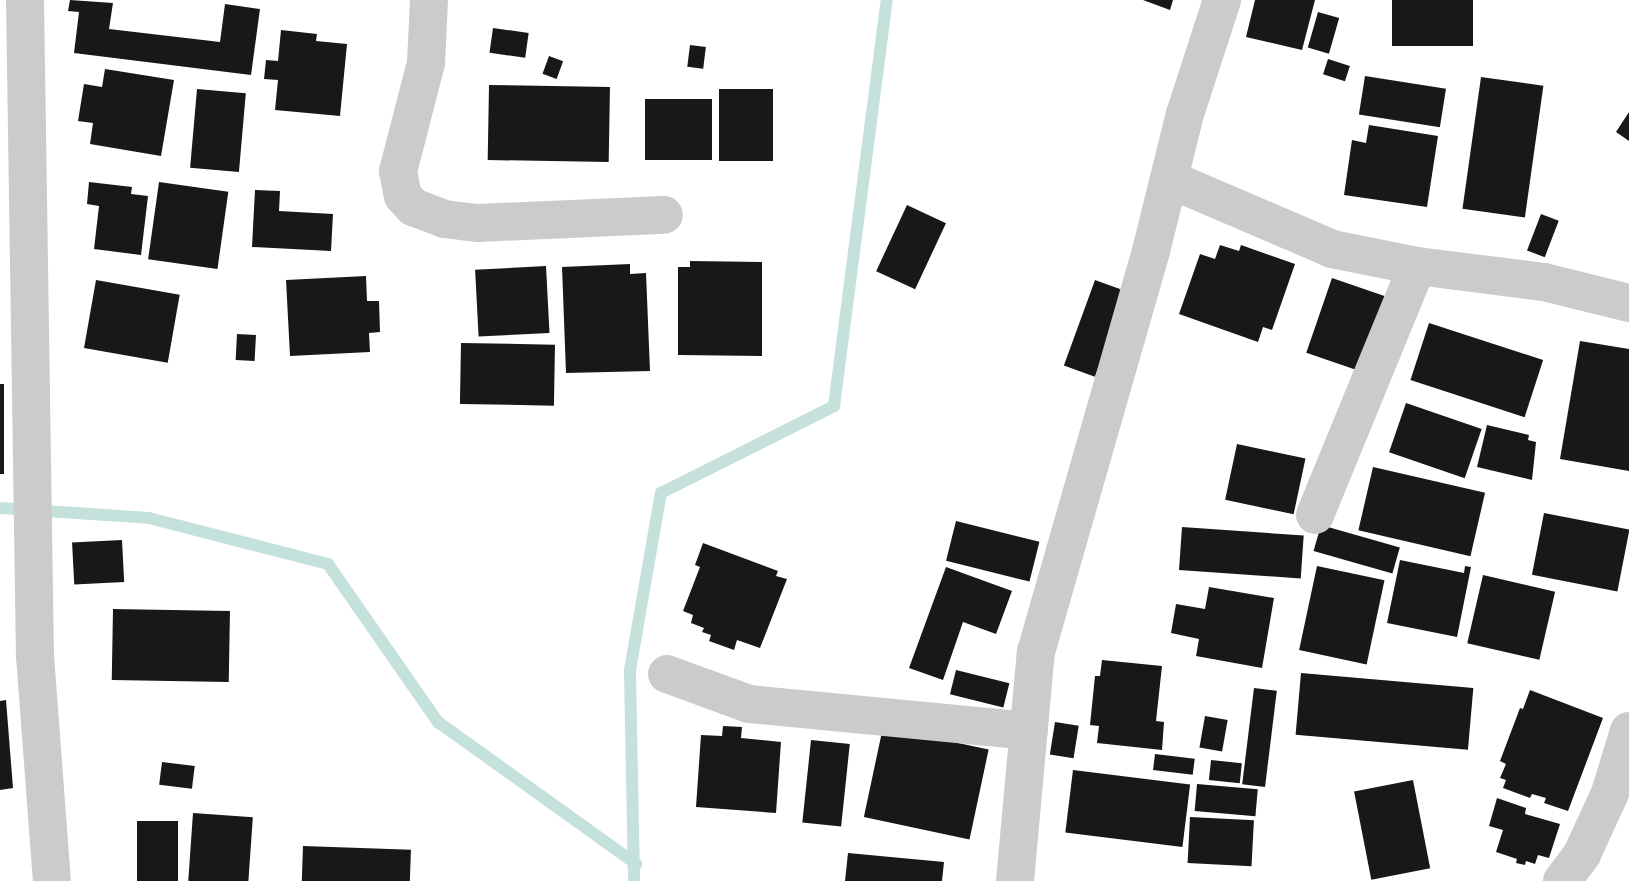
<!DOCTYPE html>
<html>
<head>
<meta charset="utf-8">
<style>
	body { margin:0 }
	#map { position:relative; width:1629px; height:881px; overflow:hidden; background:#fff; font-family:Commissioner,sans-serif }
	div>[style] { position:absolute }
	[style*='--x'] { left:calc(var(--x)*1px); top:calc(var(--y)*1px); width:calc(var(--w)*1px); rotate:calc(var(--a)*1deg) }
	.stream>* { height:12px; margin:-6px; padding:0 6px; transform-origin:6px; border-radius:6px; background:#c5e1db }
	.building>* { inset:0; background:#181818; transform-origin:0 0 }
	.minor>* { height:38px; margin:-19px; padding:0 19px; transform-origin:19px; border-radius:19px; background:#cbcbcb }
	span { translate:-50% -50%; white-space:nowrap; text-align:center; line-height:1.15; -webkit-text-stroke:7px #fff; paint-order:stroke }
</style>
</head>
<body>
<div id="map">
	<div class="stream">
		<i style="--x:0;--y:508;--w:149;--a:3.8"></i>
		<i style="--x:149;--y:518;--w:185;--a:14.4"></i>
		<i style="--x:328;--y:564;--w:193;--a:55.2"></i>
		<i style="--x:438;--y:722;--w:244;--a:35.6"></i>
		<i style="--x:634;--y:881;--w:211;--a:-91.1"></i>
		<i style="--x:630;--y:670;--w:180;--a:-80.1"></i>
		<i style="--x:661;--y:493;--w:194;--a:-26.7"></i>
		<i style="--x:834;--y:406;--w:409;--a:-82.6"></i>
	</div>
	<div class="building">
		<i style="clip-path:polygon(70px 0,113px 3px,109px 29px,220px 42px,225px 4px,260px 9px,251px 75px,74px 53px,79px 12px,68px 11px)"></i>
		<i style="clip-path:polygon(1143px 0,1173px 0,1170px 10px)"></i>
		<i style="clip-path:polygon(1255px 0,1315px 0,1302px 50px,1246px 37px)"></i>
		<i style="left:1392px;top:0;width:81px;height:46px"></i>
		<i style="left:1318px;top:12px;width:22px;height:37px;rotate:16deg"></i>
		<i style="left:493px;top:28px;width:36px;height:25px;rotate:8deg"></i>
		<i style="clip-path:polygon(281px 30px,317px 34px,316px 41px,347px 44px,340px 116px,275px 110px,278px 80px,264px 79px,266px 60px,278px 61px)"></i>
		<i style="left:690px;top:45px;width:16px;height:22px;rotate:7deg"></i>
		<i style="left:549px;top:56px;width:15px;height:19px;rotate:20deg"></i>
		<i style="left:1328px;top:59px;width:23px;height:16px;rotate:18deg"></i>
		<i style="clip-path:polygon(105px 69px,174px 80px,161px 156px,90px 144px,93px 123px,78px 121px,84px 84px,102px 87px)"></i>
		<i style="left:1365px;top:76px;width:82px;height:39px;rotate:9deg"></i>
		<i style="left:1481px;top:77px;width:63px;height:133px;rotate:8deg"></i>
		<i style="left:489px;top:85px;width:121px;height:75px;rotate:1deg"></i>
		<i style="left:197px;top:89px;width:49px;height:79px;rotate:5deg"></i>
		<i style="left:719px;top:89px;width:54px;height:72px"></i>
		<i style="left:712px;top:99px;width:61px;height:67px;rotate:90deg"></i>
		<i style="clip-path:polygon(1629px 112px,1629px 141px,1616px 132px)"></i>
		<i style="clip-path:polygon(1369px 125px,1438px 136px,1427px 207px,1344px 195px,1352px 140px,1366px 143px)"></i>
		<i style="clip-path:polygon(89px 182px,132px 187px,131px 194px,148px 196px,141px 255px,94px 249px,99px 206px,87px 204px)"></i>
		<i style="left:159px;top:182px;width:70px;height:78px;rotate:8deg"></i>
		<i style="clip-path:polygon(255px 190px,280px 191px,279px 211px,333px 214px,331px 251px,252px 247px)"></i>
		<i style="left:907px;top:205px;width:43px;height:73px;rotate:25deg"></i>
		<i style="left:1541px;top:214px;width:19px;height:39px;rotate:21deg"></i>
		<i style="clip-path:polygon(1220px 245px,1239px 251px,1241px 245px,1295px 264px,1272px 330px,1263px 327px,1258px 342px,1179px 314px,1200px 254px,1215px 259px)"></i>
		<i style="clip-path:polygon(690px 261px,762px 262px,762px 356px,678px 355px,678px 267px,690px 267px)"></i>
		<i style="clip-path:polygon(630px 264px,630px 274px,646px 273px,650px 371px,566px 373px,562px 267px)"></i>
		<i style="left:546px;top:266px;width:67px;height:71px;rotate:87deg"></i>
		<i style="clip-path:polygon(366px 276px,367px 301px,379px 301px,380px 332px,369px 333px,370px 352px,290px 356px,286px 280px)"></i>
		<i style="left:1332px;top:278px;width:57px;height:79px;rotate:19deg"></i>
		<i style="left:96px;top:280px;width:85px;height:69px;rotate:10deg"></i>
		<i style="left:1095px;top:280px;width:33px;height:91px;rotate:20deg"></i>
		<i style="left:1429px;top:323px;width:120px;height:60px;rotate:18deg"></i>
		<i style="left:237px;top:334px;width:19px;height:26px;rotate:3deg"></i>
		<i style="clip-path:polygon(1580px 341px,1629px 349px,1629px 471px,1560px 459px)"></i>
		<i style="left:461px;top:343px;width:94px;height:61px;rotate:1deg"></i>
		<i style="left:0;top:384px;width:4px;height:90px"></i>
		<i style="left:1406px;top:403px;width:80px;height:52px;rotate:19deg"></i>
		<i style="clip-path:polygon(1487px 425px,1529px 435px,1528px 440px,1536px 442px,1532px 480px,1477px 467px)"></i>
		<i style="left:1237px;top:444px;width:70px;height:57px;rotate:12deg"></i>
		<i style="left:1373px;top:467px;width:115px;height:65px;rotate:13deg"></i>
		<i style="left:1544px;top:513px;width:87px;height:63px;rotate:11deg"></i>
		<i style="left:956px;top:521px;width:86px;height:41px;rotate:14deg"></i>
		<i style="left:1321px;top:525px;width:82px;height:27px;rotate:16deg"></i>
		<i style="left:1182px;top:527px;width:122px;height:43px;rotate:4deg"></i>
		<i style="left:122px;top:540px;width:42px;height:50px;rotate:87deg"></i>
		<i style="clip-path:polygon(703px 543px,778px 571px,776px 576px,787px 579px,760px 648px,737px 640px,734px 650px,709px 641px,711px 635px,702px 632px,704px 628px,691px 623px,693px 615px,683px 611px,700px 567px,695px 565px)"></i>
		<i style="clip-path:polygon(1400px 560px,1464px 573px,1465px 566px,1471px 567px,1457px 637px,1387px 623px)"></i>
		<i style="left:1317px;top:566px;width:69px;height:86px;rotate:12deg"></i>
		<i style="clip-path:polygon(946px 567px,1012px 591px,996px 634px,963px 622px,943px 680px,909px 668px)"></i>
		<i style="left:1483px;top:575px;width:74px;height:70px;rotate:13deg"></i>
		<i style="clip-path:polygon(1209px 587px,1274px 598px,1262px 668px,1196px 656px,1199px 639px,1171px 633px,1176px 604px,1205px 609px)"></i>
		<i style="left:113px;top:609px;width:117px;height:71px;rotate:1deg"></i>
		<i style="clip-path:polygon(1102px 660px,1162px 666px,1156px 721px,1164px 722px,1162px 750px,1097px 743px,1099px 726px,1090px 725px,1095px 676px,1100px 676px)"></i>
		<i style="left:956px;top:670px;width:55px;height:25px;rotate:14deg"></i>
		<i style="left:1301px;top:673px;width:173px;height:62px;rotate:5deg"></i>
		<i style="left:1254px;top:688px;width:23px;height:97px;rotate:7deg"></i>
		<i style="clip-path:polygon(1530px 690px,1603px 718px,1568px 811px,1544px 803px,1546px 798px,1532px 794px,1530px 798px,1503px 788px,1506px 780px,1500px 778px,1506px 764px,1500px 761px,1520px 708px,1523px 709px)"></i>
		<i style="clip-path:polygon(6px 700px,13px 788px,0 790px,0 701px)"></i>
		<i style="left:1205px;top:716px;width:23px;height:32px;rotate:10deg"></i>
		<i style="left:1055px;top:722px;width:24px;height:33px;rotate:9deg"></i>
		<i style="clip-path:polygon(723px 726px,742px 727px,741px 738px,781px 742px,776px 813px,696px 807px,701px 735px,722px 736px)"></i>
		<i style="left:883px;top:727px;width:108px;height:92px;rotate:12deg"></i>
		<i style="left:811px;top:740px;width:39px;height:83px;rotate:6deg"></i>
		<i style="left:1155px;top:754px;width:40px;height:16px;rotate:7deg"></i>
		<i style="left:1211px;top:760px;width:31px;height:20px;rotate:6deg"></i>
		<i style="left:162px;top:762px;width:33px;height:23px;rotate:7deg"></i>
		<i style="left:1073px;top:770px;width:118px;height:63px;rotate:7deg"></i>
		<i style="left:1413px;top:780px;width:90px;height:60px;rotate:79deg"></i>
		<i style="left:1197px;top:784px;width:61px;height:27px;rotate:5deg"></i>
		<i style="clip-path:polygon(1497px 798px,1526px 808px,1525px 814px,1560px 824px,1549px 858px,1538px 855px,1535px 864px,1526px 861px,1525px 865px,1516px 863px,1517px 859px,1496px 852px,1503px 830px,1489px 826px)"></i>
		<i style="left:193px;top:813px;width:60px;height:68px;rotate:4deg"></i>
		<i style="left:1190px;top:817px;width:64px;height:46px;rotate:3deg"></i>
		<i style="left:178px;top:821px;width:60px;height:41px;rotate:90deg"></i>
		<i style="left:303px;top:846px;width:108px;height:35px;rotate:2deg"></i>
		<i style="clip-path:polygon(848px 853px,944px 862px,942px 881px,845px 881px)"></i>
	</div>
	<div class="minor">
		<i style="--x:25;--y:0;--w:656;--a:89.13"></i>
		<i style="--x:35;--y:656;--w:226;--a:85.7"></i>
		<i style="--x:429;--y:0;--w:63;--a:92.7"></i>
		<i style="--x:426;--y:63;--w:112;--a:104.5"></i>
		<i style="--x:398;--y:171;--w:25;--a:79"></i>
		<i style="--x:403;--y:196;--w:15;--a:48"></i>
		<i style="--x:413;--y:207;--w:33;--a:21"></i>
		<i style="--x:444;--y:219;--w:34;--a:7"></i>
		<i style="--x:478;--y:223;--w:186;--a:-2.5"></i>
		<i style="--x:1169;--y:179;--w:177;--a:23.2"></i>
		<i style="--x:1332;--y:249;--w:87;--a:11.3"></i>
		<i style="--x:1417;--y:266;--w:128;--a:7.2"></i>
		<i style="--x:1544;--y:282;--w:88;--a:13.9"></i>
		<i style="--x:1315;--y:515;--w:269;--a:-67.7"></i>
		<i style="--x:667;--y:674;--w:87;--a:20.1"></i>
		<i style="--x:749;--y:704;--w:281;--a:5.5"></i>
		<i style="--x:1015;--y:881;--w:230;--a:-84.8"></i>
		<i style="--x:1036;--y:652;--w:417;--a:-74"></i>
		<i style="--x:1151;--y:251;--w:141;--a:-76.1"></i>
		<i style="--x:1185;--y:114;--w:120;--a:-72"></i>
		<i style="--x:1562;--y:881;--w:34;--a:-53"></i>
		<i style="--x:1582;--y:854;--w:67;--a:-65.3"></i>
		<i style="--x:1610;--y:793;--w:65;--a:-73"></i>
	</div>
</div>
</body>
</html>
